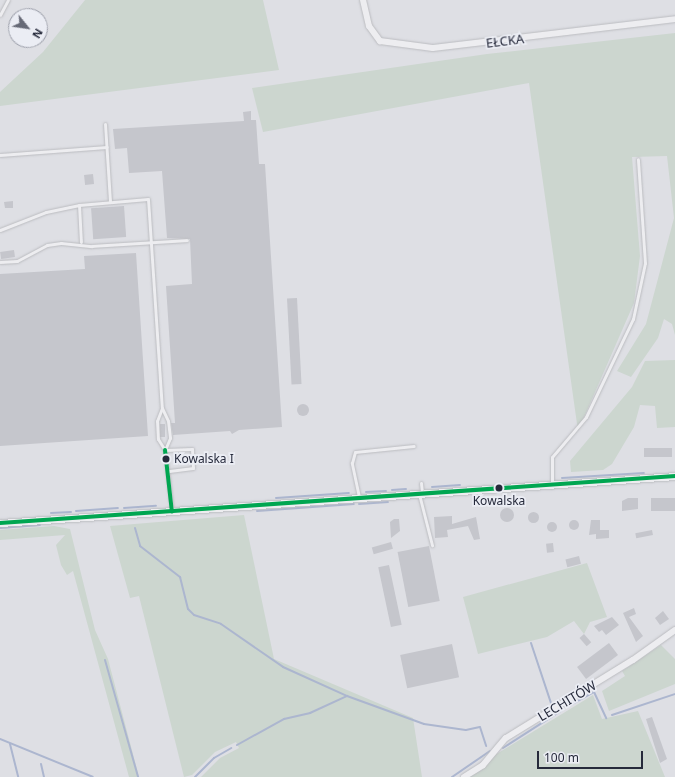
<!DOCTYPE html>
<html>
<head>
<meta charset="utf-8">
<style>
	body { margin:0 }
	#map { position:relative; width:675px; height:777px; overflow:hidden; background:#dedfe4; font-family:"Noto Sans",sans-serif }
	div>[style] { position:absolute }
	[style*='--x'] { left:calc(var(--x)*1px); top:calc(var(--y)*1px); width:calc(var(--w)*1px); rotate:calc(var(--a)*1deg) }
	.green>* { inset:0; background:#ccd6cf }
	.stream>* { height:2px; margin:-1px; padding:0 1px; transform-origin:1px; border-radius:1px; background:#acb6cf }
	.building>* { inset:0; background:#c5c6cc; transform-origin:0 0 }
	.round { border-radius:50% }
	.roads { filter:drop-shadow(0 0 1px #bbbcc0) drop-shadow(0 0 1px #bbbcc0) }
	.service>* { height:3px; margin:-1.5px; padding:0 1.5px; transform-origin:1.5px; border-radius:1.5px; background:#ededf0 }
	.minor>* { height:6px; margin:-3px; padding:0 3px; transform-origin:3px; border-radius:3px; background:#ededf0 }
	.tertiary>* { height:7px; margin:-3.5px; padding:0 3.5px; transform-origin:3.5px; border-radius:3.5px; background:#ededf0 }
	.bus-1>* { height:4px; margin:-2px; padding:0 2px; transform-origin:2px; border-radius:2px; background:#00a651 }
	.dots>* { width:11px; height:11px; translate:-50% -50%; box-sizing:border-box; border:2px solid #ebedf4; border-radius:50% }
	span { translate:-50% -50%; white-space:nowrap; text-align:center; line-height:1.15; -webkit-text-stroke:3.5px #ebedf4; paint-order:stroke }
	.bus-label { font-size:12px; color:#262a3b }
	.left { translate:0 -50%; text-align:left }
	.street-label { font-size:13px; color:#262a3b }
	.north { position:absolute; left:8px; top:8px; width:40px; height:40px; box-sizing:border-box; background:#ebedf4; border:1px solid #9c9faa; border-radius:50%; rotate:120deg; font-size:11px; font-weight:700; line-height:16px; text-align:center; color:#262a3b }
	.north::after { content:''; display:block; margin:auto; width:14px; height:18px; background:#666976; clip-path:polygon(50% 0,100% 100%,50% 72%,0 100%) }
	.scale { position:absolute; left:537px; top:751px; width:106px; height:18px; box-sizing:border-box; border:2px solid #262a3b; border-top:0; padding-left:5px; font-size:12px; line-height:14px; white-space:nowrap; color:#262a3b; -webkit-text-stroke:3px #ebedf4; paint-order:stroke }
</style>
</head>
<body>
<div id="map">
	<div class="green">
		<i style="clip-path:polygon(85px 0,263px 0,279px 70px,0 106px,0 92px,43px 52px)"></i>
		<i style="clip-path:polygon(675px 33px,675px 335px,672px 324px,664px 319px,658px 338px,631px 377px,617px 371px,646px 324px,674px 218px,667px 156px,632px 157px,640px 256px,634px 303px,578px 431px,529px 83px,263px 132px,252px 88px,487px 54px)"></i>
		<i style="clip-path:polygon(675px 360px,675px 427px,657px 428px,655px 406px,640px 405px,634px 427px,612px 464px,603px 470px,571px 472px,570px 461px,632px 387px,645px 361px)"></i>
		<i style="clip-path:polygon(244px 515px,274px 659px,413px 718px,422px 777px,201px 777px,220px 758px,239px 748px,236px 742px,215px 752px,192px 775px,184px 777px,139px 596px,130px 598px,110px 526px)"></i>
		<i style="clip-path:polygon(54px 526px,70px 529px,95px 630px,108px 659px,139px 777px,129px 777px,73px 571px,67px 575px,61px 565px,56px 545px,65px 535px,0 540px,0 530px)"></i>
		<i style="clip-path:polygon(587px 563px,607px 617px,590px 622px,584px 634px,574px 621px,547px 637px,478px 654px,463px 597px)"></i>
		<i style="clip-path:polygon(661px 645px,675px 659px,675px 684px,609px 711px,602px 691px,625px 676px,622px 671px)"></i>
		<i style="clip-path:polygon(593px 695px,602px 719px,638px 711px,665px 777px,469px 777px,495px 755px)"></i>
	</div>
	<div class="stream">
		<i style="--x:562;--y:478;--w:82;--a:-3.5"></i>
		<i style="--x:432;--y:487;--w:28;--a:-4"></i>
		<i style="--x:392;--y:490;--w:14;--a:-4"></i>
		<i style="--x:366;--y:492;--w:20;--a:-3"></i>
		<i style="--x:276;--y:498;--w:73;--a:-3.9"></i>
		<i style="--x:359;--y:504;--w:29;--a:-4"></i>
		<i style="--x:124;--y:508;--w:32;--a:-4"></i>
		<i style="--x:76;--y:511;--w:42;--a:-4.1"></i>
		<i style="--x:257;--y:511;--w:97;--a:-4.1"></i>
		<i style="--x:51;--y:513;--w:20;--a:-3"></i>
		<i style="--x:0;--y:528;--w:40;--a:-4.3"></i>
		<i style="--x:135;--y:528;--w:19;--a:74"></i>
		<i style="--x:140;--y:546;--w:51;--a:37.8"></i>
		<i style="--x:180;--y:577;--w:33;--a:76"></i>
		<i style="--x:188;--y:609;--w:8;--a:45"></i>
		<i style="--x:194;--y:615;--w:28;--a:18"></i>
		<i style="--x:221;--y:624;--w:75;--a:34.7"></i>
		<i style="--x:283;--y:667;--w:70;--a:24.4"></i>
		<i style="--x:347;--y:696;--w:82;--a:20"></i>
		<i style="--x:424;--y:724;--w:42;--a:8.1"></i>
		<i style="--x:466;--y:730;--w:14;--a:-12"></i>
		<i style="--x:480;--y:727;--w:20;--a:72"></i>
		<i style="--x:531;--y:643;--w:66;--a:71.6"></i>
		<i style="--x:105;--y:660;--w:122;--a:74.2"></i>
		<i style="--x:567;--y:707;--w:31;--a:-29"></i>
		<i style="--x:594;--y:692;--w:29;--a:65"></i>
		<i style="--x:612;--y:715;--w:66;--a:-18.4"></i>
		<i style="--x:0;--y:739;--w:100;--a:22.2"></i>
		<i style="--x:10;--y:744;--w:34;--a:76"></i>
		<i style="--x:237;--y:745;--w:54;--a:-29"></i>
		<i style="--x:284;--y:719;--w:27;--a:-13"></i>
		<i style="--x:310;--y:713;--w:41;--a:-24.7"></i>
		<i style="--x:503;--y:748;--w:70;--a:-32.8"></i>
		<i style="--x:41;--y:764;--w:13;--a:77"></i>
		<i style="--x:195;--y:777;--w:27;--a:-45"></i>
		<i style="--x:214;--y:758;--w:20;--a:-30"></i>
		<i style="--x:452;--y:777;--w:46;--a:-34.4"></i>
	</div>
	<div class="building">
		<i style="clip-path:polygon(251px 111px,251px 120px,256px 120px,259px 164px,265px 164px,282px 427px,239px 430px,232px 434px,230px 431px,173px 435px,171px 423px,175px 423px,166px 286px,192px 284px,190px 239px,167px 238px,162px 171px,129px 173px,127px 148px,115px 149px,113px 129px,244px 121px,243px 112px)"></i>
		<i style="left:93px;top:174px;width:10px;height:9px;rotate:84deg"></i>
		<i style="clip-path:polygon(13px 201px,13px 208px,5px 208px,4px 202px)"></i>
		<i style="left:124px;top:206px;width:31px;height:33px;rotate:86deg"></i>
		<i style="left:14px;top:250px;width:7px;height:14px;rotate:82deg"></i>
		<i style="clip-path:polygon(136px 253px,148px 436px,0 446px,0 274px,85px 269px,84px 256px)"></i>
		<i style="left:297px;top:298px;width:86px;height:10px;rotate:87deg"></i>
		<i class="round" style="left:297px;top:404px;width:12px;height:12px"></i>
		<i style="left:160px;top:424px;width:5px;height:13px"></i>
		<i style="left:672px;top:448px;width:9px;height:28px;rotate:90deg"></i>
		<i style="clip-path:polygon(628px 498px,638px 498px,638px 509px,622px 511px,622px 501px)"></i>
		<i style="left:675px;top:498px;width:13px;height:24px;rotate:90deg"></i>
		<i class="round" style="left:500px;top:508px;width:14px;height:14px"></i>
		<i class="round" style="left:527.5px;top:511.5px;width:11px;height:11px"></i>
		<i style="clip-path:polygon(452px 516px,452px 524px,476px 517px,480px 539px,474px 540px,468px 526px,447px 530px,448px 537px,435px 538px,434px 517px)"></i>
		<i style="clip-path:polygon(394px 519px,399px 519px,400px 531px,391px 538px,390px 522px)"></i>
		<i class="round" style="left:569px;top:520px;width:10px;height:10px"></i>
		<i style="clip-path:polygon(591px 520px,600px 520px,600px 530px,609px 530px,609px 538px,596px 539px,596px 534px,589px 535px)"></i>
		<i class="round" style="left:547px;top:522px;width:10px;height:10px"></i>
		<i style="left:652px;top:530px;width:5px;height:17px;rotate:79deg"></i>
		<i style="left:391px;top:542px;width:7px;height:20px;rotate:74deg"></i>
		<i style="left:553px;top:543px;width:9px;height:7px;rotate:84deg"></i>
		<i style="left:429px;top:546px;width:56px;height:32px;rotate:79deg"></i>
		<i style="left:579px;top:556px;width:8px;height:14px;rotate:76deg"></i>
		<i style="left:389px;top:565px;width:61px;height:11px;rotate:78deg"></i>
		<i style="clip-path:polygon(634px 608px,636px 614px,629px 617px,643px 636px,636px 642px,623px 613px)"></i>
		<i style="clip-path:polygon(663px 611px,669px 619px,660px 625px,655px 618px)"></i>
		<i style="clip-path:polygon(612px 617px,619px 625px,606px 635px,602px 630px,599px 632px,594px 626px)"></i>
		<i style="left:584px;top:634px;width:11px;height:6px;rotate:49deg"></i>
		<i style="left:609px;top:643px;width:15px;height:40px;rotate:53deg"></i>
		<i style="left:452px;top:644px;width:34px;height:53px;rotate:78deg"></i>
		<i style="clip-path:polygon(652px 717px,667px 759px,660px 763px,646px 719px)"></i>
	</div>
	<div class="roads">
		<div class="service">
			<i style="--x:0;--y:15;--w:17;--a:-62"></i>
			<i style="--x:105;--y:124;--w:78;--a:86.3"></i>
			<i style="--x:0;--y:155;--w:107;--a:-4.3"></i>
			<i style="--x:79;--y:205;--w:37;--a:87"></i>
			<i style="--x:0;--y:230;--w:49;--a:-21.4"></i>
			<i style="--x:46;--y:212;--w:34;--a:-12"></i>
			<i style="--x:79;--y:205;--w:69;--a:-5"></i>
			<i style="--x:148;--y:199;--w:209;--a:86.2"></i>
			<i style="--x:162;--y:408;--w:14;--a:65"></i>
			<i style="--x:168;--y:421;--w:17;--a:83"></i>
			<i style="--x:170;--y:438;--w:13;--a:113"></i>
			<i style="--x:0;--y:262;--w:17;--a:-3"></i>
			<i style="--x:17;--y:261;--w:34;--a:-28"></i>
			<i style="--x:47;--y:245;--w:14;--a:-8"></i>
			<i style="--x:61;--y:243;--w:31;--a:6"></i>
			<i style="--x:92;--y:246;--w:95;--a:-3.6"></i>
			<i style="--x:162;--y:408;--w:14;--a:111"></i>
			<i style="--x:157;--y:421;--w:18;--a:87"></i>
			<i style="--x:158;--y:439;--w:13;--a:58"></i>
			<i style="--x:165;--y:450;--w:61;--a:83.5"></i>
			<i style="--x:165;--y:450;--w:27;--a:-2"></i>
			<i style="--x:192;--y:449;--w:19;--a:87"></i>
			<i style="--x:193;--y:468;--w:24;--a:173"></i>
			<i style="--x:421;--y:483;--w:9;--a:84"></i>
			<i style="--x:552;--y:485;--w:28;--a:-90"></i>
			<i style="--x:552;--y:457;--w:52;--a:-49.6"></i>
			<i style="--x:586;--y:417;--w:109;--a:-64.4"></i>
			<i style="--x:633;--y:319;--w:57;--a:-77.9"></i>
			<i style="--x:645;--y:263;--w:104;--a:-93.9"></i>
			<i style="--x:419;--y:494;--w:53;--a:75.7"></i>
			<i style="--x:359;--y:497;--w:35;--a:-102"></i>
			<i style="--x:352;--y:463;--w:11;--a:-75"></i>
			<i style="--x:355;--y:452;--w:59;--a:-5.8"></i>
		</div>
		<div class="minor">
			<i style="--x:363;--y:0;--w:27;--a:77"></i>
			<i style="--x:369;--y:26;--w:19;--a:54"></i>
			<i style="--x:380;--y:41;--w:53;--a:7.5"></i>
			<i style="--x:433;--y:48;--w:244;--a:-6.8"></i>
			<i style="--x:464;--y:777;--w:22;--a:-32"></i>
			<i style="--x:483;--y:765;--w:35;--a:-50"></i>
			<i style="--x:506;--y:738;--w:149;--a:-31.6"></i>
			<i style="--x:633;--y:660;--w:52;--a:-35.5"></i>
		</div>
		<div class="tertiary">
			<i style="--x:0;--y:523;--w:677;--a:-3.98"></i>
		</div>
	</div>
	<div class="bus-1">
		<i style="--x:165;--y:450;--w:62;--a:83.6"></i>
		<i style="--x:0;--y:523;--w:677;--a:-3.98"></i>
	</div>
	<div class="dots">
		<i style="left:166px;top:459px;background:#262a3b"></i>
		<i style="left:499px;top:488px;background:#262a3b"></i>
	</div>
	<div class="bus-label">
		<span class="left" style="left:174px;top:459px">Kowalska I</span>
		<span style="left:499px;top:501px">Kowalska</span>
	</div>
	<div class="street-label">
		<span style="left:505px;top:41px;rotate:-7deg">EŁCKA</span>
		<span style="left:567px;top:701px;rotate:-31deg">LECHITÓW</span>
	</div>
	<div class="north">N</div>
	<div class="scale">100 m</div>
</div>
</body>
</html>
